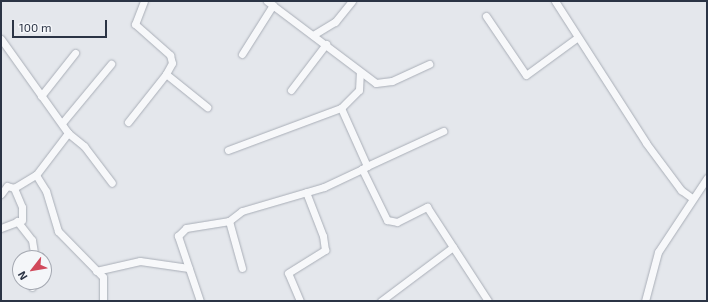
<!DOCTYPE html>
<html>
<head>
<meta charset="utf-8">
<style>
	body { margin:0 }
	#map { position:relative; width:708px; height:302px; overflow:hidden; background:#e4e7ec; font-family:"Exo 2",sans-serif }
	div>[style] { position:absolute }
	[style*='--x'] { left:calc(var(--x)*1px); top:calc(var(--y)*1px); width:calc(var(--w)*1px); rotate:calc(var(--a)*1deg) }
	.roads { filter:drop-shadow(0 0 1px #a9aeb7) drop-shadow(0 0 1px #a9aeb7) }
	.street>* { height:7px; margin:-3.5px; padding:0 3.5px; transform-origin:3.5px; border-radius:3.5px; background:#f7f8fa }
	span { translate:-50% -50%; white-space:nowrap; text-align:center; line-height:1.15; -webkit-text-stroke:3.5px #f4f6f9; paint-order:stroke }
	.frame { position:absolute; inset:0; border:2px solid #2b3445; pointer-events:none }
	.north { position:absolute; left:12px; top:250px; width:40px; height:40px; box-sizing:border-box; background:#f4f6f9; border:1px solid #a4a8b1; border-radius:50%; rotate:239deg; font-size:11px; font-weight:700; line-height:16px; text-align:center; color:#2b3445 }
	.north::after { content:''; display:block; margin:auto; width:14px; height:18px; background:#d1495b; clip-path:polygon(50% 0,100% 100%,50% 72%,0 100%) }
	.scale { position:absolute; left:12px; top:20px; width:95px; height:18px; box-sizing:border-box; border:2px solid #2b3445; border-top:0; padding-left:5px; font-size:12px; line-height:14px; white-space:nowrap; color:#2b3445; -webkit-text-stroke:3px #f4f6f9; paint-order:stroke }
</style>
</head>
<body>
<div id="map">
	<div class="roads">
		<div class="street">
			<i style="--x:144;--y:1;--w:25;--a:111"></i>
			<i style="--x:135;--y:24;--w:47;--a:41.5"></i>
			<i style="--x:170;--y:55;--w:8;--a:76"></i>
			<i style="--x:172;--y:63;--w:13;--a:119"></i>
			<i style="--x:166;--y:74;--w:53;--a:38.8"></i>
			<i style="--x:267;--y:1;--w:136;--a:37"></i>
			<i style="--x:376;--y:83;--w:16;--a:-7"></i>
			<i style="--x:392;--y:81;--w:41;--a:-24.7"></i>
			<i style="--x:555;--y:1;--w:169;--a:57.3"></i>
			<i style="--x:646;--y:143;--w:59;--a:53.3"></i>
			<i style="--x:681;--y:190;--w:14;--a:36"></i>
			<i style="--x:486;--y:16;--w:71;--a:55.9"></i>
			<i style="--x:526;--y:75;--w:64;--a:-36.2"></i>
			<i style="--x:313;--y:35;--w:26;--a:-31"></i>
			<i style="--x:335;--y:22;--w:27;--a:-51"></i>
			<i style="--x:1;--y:39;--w:115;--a:54.5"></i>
			<i style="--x:68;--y:133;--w:21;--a:39"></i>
			<i style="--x:84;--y:146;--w:46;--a:52.9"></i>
			<i style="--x:242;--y:54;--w:58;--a:-57.7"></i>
			<i style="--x:291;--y:90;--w:58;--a:-52.7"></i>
			<i style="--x:41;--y:96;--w:55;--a:-51.7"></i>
			<i style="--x:341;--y:108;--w:64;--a:65.9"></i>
			<i style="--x:367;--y:166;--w:6;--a:149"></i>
			<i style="--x:362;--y:169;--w:57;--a:63.9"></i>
			<i style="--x:387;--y:220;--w:10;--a:11"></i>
			<i style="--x:397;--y:222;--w:34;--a:-27"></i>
			<i style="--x:427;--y:207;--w:112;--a:57"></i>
			<i style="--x:128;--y:122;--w:61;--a:-51.6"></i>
			<i style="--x:62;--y:123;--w:77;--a:-50.3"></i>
			<i style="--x:228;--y:150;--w:121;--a:-20.4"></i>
			<i style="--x:341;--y:108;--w:25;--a:-45"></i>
			<i style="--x:359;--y:90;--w:17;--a:-87"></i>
			<i style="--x:367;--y:166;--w:84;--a:-24.7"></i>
			<i style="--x:36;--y:175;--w:53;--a:-52.7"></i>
			<i style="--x:1;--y:194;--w:10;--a:-53"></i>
			<i style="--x:7;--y:186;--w:7;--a:16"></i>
			<i style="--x:14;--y:188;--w:26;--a:-31"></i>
			<i style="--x:36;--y:175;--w:19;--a:58"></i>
			<i style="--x:46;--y:191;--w:42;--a:73.3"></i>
			<i style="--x:58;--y:231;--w:64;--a:45.6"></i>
			<i style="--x:103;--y:277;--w:24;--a:90"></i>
			<i style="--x:17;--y:221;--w:24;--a:52"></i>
			<i style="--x:32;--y:240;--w:18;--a:81"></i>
			<i style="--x:1;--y:228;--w:22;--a:-21"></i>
			<i style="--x:22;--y:220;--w:13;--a:-90"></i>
			<i style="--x:22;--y:207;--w:21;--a:-113"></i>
			<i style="--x:242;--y:268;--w:49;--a:-105.5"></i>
			<i style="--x:229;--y:221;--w:16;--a:-38"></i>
			<i style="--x:242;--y:211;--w:85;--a:-16.3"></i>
			<i style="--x:324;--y:187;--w:42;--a:-25.3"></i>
			<i style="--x:96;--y:271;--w:45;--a:-12.8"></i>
			<i style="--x:140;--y:261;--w:49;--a:8.3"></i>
			<i style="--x:32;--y:287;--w:5;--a:-68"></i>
			<i style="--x:200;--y:301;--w:69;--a:-108.7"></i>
			<i style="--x:178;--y:236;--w:11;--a:-45"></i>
			<i style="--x:186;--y:228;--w:44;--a:-9.2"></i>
			<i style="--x:300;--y:301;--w:30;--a:-113"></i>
			<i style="--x:288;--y:273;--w:44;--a:-31.9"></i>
			<i style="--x:325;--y:250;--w:14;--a:-98"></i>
			<i style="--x:323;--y:236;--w:47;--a:-111.1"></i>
			<i style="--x:381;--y:301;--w:90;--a:-36.9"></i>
			<i style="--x:645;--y:301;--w:51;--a:-75.1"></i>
			<i style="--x:658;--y:252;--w:89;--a:-56.5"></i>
		</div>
	</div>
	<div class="frame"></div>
	<div class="north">N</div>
	<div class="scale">100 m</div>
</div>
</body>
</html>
